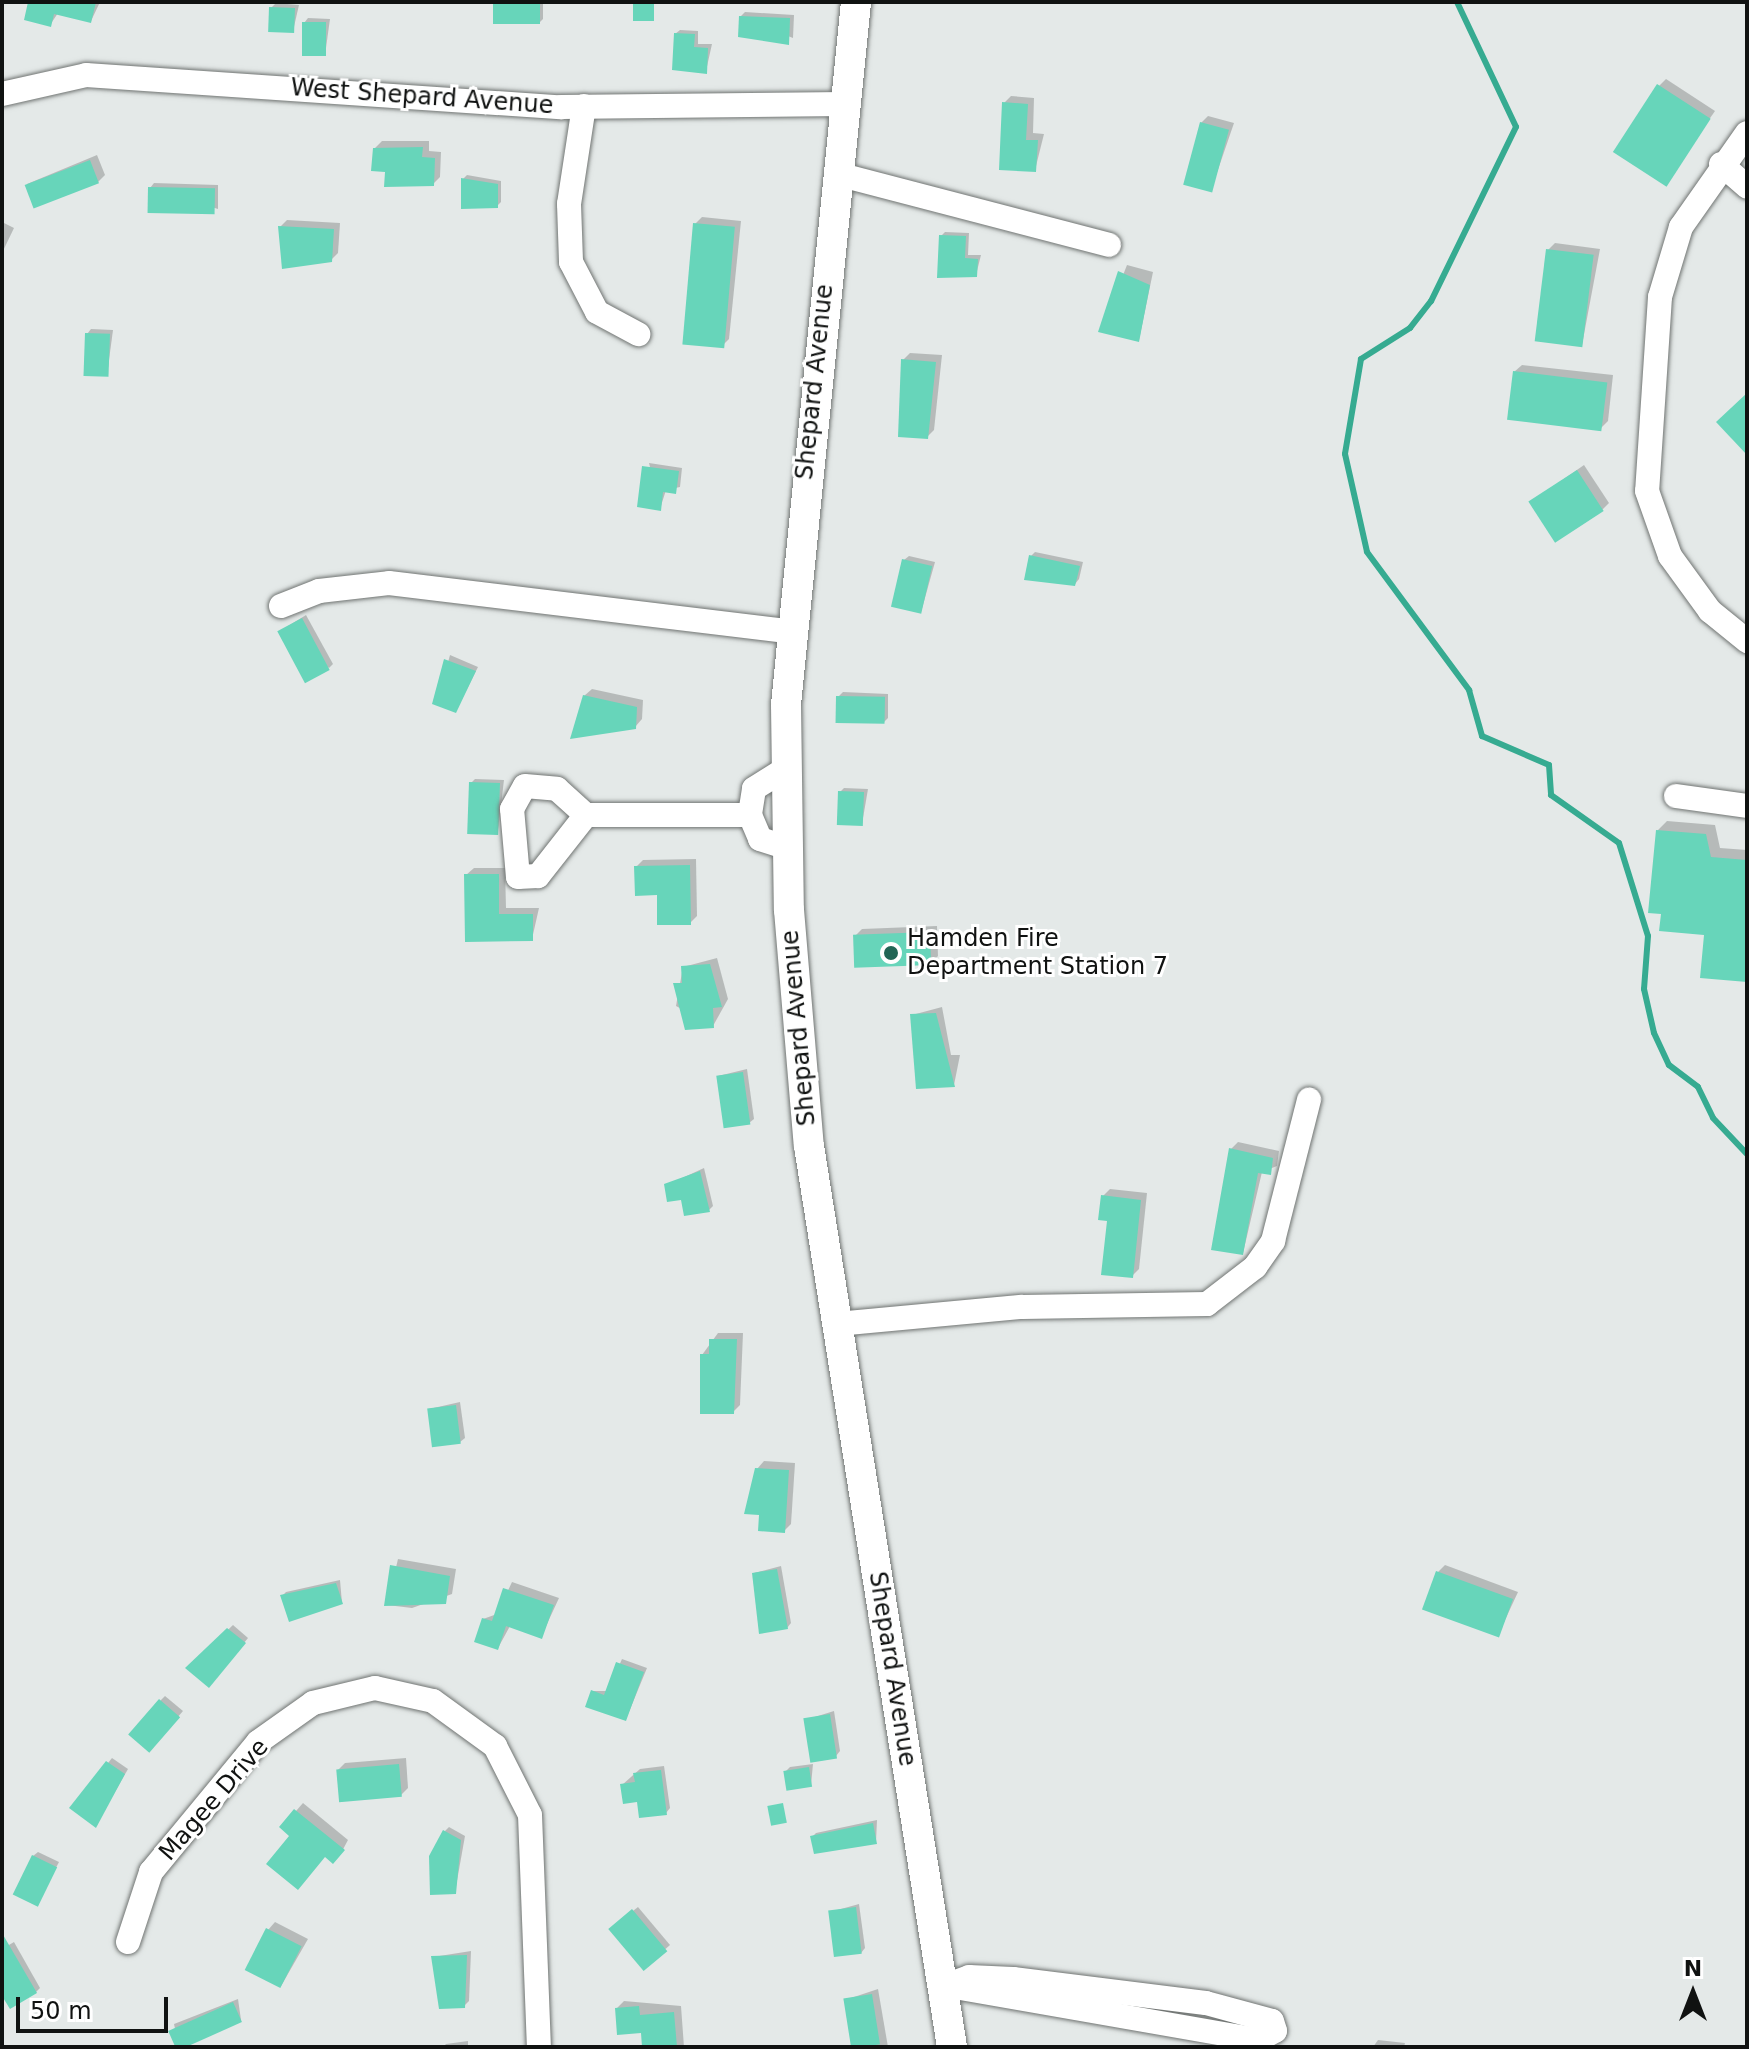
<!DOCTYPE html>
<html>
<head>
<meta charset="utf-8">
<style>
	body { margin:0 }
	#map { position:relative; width:1749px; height:2049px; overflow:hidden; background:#e4e9e8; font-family:"DejaVu Sans",sans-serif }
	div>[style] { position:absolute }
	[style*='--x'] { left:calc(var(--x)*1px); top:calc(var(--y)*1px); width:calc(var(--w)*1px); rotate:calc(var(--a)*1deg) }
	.shadow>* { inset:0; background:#0003 }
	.stream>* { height:6px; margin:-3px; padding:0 3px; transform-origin:3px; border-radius:3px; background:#36ab91 }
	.building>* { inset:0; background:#67d5ba; transform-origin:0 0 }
	.roads { filter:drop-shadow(0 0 2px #707472) drop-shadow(0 0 2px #707472) }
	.minor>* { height:24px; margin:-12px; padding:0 12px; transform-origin:12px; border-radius:12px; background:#fff }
	.major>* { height:30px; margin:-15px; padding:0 15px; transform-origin:15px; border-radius:15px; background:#fff }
	.dots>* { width:22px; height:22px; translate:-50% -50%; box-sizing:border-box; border:4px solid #fff; border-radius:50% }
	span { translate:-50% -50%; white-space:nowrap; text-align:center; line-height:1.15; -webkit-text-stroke:6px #fff; paint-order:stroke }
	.street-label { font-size:24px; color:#101211 }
	.poi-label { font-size:24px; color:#101211 }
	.left { translate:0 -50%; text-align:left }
	.frame { position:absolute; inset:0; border:4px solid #101211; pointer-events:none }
	.north { position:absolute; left:1653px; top:1953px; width:80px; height:80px; -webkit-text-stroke:6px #fff; paint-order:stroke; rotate:0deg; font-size:22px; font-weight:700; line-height:32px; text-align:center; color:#101211 }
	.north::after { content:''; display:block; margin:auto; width:28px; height:36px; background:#101211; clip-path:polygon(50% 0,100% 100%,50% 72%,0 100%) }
	.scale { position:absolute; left:16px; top:1997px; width:152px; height:36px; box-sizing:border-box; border:4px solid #101211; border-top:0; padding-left:10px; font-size:24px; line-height:28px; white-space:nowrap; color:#101211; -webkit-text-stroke:6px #fff; paint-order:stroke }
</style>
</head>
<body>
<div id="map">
	<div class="shadow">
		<i style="clip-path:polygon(30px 2px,100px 2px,91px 21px,58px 13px,50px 25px)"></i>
		<i style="clip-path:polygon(495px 2px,543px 2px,543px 19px,538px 24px)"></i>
		<i style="clip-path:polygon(276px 3px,299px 5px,293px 31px,271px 8px)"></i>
		<i style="clip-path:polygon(745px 12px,794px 15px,793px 38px,740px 17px)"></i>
		<i style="clip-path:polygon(308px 18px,330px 19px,325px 55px,304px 23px)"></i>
		<i style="clip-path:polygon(680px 30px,698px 31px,698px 44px,712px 44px,706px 71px,675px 34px)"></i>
		<i style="clip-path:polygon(1666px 79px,1715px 111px,1665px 183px,1659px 86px)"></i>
		<i style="clip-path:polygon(1011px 96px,1034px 98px,1033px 133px,1044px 134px,1035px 170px,1004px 103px)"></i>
		<i style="clip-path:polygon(1208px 116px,1234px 123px,1211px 190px,1201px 123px)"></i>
		<i style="clip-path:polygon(382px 141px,429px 141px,429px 151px,441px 152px,440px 177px,433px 184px,387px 170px,375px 148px)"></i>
		<i style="clip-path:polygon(97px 155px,105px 175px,98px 182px,27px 184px)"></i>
		<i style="clip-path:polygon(467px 175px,501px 181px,501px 202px,497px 206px,463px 179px)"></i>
		<i style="clip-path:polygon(154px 183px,218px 185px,218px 209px,150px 188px)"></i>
		<i style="clip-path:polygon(702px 217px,741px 221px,729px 339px,722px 346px,695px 224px)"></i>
		<i style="clip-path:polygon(287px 220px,340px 223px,338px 253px,331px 260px,280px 227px)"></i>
		<i style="clip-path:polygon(2px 222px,14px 228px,2px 253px)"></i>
		<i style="clip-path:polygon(945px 232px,969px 233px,968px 255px,981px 255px,976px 275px,941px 236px)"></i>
		<i style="clip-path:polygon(1555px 243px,1600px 249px,1582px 345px,1548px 250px)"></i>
		<i style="clip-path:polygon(1127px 265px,1153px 272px,1139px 340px,1101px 331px)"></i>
		<i style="clip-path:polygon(91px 329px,113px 330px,107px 375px,87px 334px)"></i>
		<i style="clip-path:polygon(910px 353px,942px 355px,934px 430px,927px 437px,903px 360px)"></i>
		<i style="clip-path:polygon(1522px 365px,1613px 375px,1608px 421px,1601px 428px,1514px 372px)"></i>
		<i style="clip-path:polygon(649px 463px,682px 468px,680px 487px,666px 490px,660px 509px)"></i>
		<i style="clip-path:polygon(1584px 465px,1609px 503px,1602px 510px,1531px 502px)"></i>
		<i style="clip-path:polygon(1035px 552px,1083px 562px,1079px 579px,1075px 584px,1031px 556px)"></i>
		<i style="clip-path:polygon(909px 556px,935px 562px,921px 612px,904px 560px)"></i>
		<i style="clip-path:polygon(306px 615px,333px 664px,329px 668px,280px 631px)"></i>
		<i style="clip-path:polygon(450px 655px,478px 667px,456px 711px,443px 681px)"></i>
		<i style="clip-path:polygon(592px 689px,643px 700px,642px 719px,635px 727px,584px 696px)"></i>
		<i style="clip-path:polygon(843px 692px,888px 694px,888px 718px,883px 723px,838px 697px)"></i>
		<i style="clip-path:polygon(475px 779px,504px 780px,498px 830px,471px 783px)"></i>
		<i style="clip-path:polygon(844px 788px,868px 789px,862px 824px,840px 792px)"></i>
		<i style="clip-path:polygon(1667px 821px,1715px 825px,1720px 848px,1747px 850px,1747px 980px,1706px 933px,1657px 831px)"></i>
		<i style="clip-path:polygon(696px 859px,697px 916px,690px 923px,636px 867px,643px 860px)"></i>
		<i style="clip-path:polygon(474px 868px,505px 868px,506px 908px,539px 908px,532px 939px,467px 940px,466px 875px)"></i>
		<i style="clip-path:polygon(937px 926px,938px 956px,931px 963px,855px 936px,862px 929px)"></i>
		<i style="clip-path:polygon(717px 958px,728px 999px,713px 1026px,676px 1006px,683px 967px)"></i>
		<i style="clip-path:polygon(942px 1007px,951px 1055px,960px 1055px,954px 1085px,912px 1015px)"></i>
		<i style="clip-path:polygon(747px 1069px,754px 1119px,749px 1123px,718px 1076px)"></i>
		<i style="clip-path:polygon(1238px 1142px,1279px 1151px,1277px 1166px,1262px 1172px,1243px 1253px,1231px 1149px)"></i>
		<i style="clip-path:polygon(704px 1168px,713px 1206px,709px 1210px,667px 1185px)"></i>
		<i style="clip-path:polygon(1110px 1189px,1147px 1193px,1139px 1269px,1132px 1276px,1103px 1196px)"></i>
		<i style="clip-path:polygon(718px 1333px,743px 1333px,740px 1405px,733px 1412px,702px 1355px)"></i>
		<i style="clip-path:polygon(460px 1402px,465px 1438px,460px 1442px,429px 1409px)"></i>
		<i style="clip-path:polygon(764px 1461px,795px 1463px,791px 1524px,784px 1531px,757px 1469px)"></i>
		<i style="clip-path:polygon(398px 1559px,456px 1569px,452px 1594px,412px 1608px,387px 1605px)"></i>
		<i style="clip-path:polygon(1445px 1565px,1518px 1592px,1498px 1635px,1438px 1572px)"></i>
		<i style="clip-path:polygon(781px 1566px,791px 1623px,787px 1628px,754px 1573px)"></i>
		<i style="clip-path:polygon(340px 1580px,342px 1603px,282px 1596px,286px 1592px)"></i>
		<i style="clip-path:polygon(512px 1582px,559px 1598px,541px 1637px,510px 1626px,498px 1648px,483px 1619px,497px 1614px)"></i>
		<i style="clip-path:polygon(233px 1625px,248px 1638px,213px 1681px,188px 1668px)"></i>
		<i style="clip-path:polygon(622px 1659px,647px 1668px,626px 1719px,593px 1691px,608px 1691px)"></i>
		<i style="clip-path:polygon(165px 1696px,183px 1711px,154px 1745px,161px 1700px)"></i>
		<i style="clip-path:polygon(834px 1711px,840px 1751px,836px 1756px,805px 1720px)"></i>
		<i style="clip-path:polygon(112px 1758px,128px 1769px,96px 1825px,72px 1808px)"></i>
		<i style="clip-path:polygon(406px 1758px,408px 1788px,401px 1795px,338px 1770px,345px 1763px)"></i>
		<i style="clip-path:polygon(813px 1764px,811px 1785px,785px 1772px,790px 1767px)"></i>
		<i style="clip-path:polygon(664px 1766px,670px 1808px,666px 1813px,622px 1785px,640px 1769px)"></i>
		<i style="clip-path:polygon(303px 1803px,348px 1840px,340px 1855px,282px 1827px)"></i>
		<i style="clip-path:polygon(877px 1820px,876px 1842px,812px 1837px,816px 1833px)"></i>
		<i style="clip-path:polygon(449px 1827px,465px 1836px,455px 1892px,445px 1831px)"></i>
		<i style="clip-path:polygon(38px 1852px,59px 1862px,37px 1904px,33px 1856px)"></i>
		<i style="clip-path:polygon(859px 1904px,865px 1948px,861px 1953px,830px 1912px)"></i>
		<i style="clip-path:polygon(638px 1907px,670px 1945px,644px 1968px,615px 1925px)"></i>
		<i style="clip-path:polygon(275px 1922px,308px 1939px,281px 1986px,268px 1930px)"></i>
		<i style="clip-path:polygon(14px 1942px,40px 1988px,36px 1992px,2px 1993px,2px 1949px)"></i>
		<i style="clip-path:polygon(471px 1951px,469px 2001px,464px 2006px,433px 1957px)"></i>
		<i style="clip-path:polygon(878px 1989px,888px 2047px,853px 2047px,845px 2000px)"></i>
		<i style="clip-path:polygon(238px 1999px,241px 2020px,179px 2047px,174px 2024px)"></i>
		<i style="clip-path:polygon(624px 2001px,681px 2006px,684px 2047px,644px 2047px,643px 2031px,617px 2008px)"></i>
		<i style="clip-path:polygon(1378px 2040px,1405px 2043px,1404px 2047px,1373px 2047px)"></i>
		<i style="clip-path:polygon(468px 2041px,468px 2047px,443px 2047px,446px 2044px)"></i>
	</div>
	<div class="stream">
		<i style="--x:1457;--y:2;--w:138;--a:64.7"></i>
		<i style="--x:1516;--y:127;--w:194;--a:116"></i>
		<i style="--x:1431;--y:301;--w:34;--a:128"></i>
		<i style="--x:1410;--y:328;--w:58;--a:147.7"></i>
		<i style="--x:1361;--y:359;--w:96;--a:99.6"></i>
		<i style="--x:1345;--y:454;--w:100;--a:77.3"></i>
		<i style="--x:1367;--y:552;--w:172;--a:53.5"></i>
		<i style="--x:1469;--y:690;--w:48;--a:74.2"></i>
		<i style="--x:1482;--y:736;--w:73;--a:23.4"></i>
		<i style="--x:1549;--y:765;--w:30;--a:86"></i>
		<i style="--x:1551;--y:795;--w:83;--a:35.2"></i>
		<i style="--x:1619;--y:843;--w:97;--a:72.7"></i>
		<i style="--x:1648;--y:936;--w:53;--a:94.3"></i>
		<i style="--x:1644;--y:989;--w:45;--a:77.2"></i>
		<i style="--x:1654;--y:1033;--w:35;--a:65"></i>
		<i style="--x:1669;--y:1065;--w:36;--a:37"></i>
		<i style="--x:1698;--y:1087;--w:34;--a:64"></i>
		<i style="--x:1713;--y:1118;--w:50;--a:46.6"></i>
	</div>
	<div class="building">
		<i style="clip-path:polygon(28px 2px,96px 2px,91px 23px,54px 14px,51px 27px,24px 20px)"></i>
		<i style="left:493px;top:2px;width:47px;height:22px"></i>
		<i style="left:633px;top:2px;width:21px;height:19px"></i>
		<i style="left:269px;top:7px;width:26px;height:25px;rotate:2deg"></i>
		<i style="clip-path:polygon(739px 16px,790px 18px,789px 45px,738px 37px)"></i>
		<i style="left:302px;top:22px;width:24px;height:34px"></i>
		<i style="clip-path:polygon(674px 33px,695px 34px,694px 47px,708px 48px,707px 74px,672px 70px)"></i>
		<i style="left:1657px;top:84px;width:64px;height:81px;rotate:33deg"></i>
		<i style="clip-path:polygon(1002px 102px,1028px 104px,1026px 140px,1038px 140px,1036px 172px,999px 170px)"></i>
		<i style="left:1200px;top:122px;width:30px;height:65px;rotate:15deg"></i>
		<i style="clip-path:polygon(423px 147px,422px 157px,435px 158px,434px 186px,384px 187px,385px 172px,371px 171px,373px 148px)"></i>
		<i style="left:90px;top:160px;width:25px;height:70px;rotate:69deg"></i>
		<i style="clip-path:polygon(461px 178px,498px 184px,498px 208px,461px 209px)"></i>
		<i style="left:148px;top:187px;width:67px;height:26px;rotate:1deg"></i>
		<i style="left:693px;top:223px;width:42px;height:122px;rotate:5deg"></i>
		<i style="clip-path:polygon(278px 226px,334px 229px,332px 262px,282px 269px)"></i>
		<i style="clip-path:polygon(939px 235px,966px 236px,965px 258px,978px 259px,977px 277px,937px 278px)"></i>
		<i style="left:1546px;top:249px;width:48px;height:93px;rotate:7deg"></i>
		<i style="clip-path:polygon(1118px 271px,1150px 285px,1139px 342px,1098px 332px)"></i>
		<i style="left:85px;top:333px;width:25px;height:43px;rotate:2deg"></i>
		<i style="clip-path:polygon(901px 359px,936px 362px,928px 439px,898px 437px)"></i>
		<i style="left:1513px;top:371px;width:95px;height:49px;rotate:7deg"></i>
		<i style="clip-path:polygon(1747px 393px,1747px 455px,1716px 422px)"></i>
		<i style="clip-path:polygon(642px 466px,679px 471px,676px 494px,663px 492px,661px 511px,637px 507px)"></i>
		<i style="left:1577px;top:470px;width:49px;height:58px;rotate:57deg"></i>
		<i style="clip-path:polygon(1029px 555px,1080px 566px,1075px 586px,1024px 580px)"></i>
		<i style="left:902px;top:559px;width:31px;height:49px;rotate:13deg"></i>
		<i style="left:302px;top:618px;width:59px;height:28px;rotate:62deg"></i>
		<i style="clip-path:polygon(444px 659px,476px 671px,456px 713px,432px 704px)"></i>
		<i style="clip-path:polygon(583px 695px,637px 707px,636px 729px,570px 739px)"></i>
		<i style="left:836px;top:696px;width:49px;height:27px;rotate:1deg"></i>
		<i style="left:469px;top:782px;width:31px;height:52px;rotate:2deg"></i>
		<i style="left:838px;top:791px;width:26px;height:34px;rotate:2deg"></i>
		<i style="clip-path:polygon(1656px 830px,1706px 834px,1711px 857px,1747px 860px,1747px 982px,1700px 978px,1704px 935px,1659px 931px,1661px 914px,1648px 913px)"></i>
		<i style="clip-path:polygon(690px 865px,691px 925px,657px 925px,657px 895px,635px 896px,634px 866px)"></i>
		<i style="clip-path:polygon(464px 874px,499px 874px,499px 914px,533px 914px,533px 941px,465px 942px)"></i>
		<i style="left:930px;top:932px;width:33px;height:77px;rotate:88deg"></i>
		<i style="clip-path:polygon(710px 964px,722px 1007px,713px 1008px,714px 1028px,685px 1030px,673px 983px,682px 983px,681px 966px)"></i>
		<i style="clip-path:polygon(936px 1013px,955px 1087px,916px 1089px,910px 1014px)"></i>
		<i style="left:743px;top:1072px;width:53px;height:27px;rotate:82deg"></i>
		<i style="clip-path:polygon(1229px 1148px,1273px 1158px,1271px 1175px,1258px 1173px,1243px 1255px,1211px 1250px)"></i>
		<i style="clip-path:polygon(700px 1171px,710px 1212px,684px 1216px,681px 1200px,667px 1202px,664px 1184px)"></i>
		<i style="clip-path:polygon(1101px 1195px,1141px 1200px,1133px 1278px,1101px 1275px,1107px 1221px,1098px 1220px)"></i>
		<i style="clip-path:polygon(709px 1339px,737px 1339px,734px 1414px,700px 1414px,700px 1354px,709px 1354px)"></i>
		<i style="left:456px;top:1405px;width:39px;height:29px;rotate:83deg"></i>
		<i style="clip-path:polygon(755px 1468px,789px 1470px,785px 1533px,758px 1531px,759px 1515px,744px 1514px)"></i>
		<i style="clip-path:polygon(390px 1565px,450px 1576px,446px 1604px,384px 1606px)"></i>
		<i style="clip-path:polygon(777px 1569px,788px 1629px,759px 1634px,752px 1573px)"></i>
		<i style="left:1436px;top:1571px;width:82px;height:41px;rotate:20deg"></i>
		<i style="clip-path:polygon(336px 1583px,343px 1604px,289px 1622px,280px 1595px)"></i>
		<i style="clip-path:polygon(503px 1588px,554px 1605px,542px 1639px,506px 1626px,498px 1650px,474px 1642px,482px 1618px,492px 1621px)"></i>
		<i style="clip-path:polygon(227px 1628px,246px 1643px,209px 1688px,185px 1668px)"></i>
		<i style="clip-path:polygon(616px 1662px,644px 1672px,626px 1721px,585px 1707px,591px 1690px,604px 1695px)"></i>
		<i style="left:159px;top:1699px;width:28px;height:47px;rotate:41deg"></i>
		<i style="left:830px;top:1714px;width:45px;height:27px;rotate:81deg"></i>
		<i style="clip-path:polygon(106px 1761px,125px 1774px,96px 1828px,69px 1808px)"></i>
		<i style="left:399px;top:1764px;width:33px;height:63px;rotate:85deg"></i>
		<i style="left:809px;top:1767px;width:20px;height:26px;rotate:81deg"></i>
		<i style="clip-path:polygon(661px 1770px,667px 1815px,639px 1818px,637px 1802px,623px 1804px,620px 1784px,635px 1782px,633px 1773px)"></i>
		<i style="left:783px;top:1803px;width:20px;height:16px;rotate:79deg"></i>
		<i style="clip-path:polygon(294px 1809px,345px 1850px,333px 1864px,325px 1857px,298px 1890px,266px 1864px,289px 1836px,279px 1827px)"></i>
		<i style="clip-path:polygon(873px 1823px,877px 1844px,814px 1854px,810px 1836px)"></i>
		<i style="clip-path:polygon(443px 1830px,461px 1840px,456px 1894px,430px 1895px,429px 1856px)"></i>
		<i style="left:32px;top:1855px;width:28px;height:44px;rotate:26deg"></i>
		<i style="left:856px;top:1907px;width:47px;height:28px;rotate:83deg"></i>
		<i style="left:632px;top:1909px;width:55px;height:31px;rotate:50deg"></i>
		<i style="left:266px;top:1928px;width:40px;height:47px;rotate:27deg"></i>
		<i style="clip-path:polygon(2px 1933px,37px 1993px,10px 2009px,2px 1996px)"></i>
		<i style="clip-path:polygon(467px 1955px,465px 2008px,439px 2009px,431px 1956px)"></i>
		<i style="left:872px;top:1994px;width:51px;height:29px;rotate:81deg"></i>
		<i style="left:233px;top:2002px;width:22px;height:71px;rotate:66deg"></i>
		<i style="clip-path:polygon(639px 2006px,640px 2015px,674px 2012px,677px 2047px,642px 2047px,641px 2033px,617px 2035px,615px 2008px)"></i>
	</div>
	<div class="roads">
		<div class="minor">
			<i style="--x:2;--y:94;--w:86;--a:-12.7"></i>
			<i style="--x:86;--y:75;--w:476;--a:3.9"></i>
			<i style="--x:561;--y:107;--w:284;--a:-0.6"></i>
			<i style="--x:584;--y:106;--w:99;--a:98.7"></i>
			<i style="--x:569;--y:204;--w:58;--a:88"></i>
			<i style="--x:571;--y:262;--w:56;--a:62.5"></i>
			<i style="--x:597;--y:312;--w:47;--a:28.2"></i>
			<i style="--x:1747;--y:133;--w:115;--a:125.1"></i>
			<i style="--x:1681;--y:227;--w:73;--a:106.7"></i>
			<i style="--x:1660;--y:297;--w:194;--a:93.8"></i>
			<i style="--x:1647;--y:491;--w:69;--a:70.5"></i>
			<i style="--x:1670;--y:556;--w:68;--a:54"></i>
			<i style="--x:1710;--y:611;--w:48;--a:39"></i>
			<i style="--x:1721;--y:164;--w:35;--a:41"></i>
			<i style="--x:837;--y:174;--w:281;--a:14.6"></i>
			<i style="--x:281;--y:606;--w:41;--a:-21.5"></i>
			<i style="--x:319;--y:591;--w:70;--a:-6.5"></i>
			<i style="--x:389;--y:583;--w:406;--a:6.9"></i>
			<i style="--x:787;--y:768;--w:39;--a:148"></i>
			<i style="--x:754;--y:789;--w:26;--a:99"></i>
			<i style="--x:750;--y:815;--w:26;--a:67"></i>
			<i style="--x:760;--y:839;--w:29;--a:18"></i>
			<i style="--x:1676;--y:796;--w:72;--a:8"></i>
			<i style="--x:586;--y:815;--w:78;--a:128.2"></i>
			<i style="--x:538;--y:876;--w:20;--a:177"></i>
			<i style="--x:518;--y:877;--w:68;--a:-95"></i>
			<i style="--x:512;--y:809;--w:26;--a:-61"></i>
			<i style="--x:525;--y:786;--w:32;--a:5"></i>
			<i style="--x:557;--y:789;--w:39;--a:42"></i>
			<i style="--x:586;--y:815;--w:164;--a:0"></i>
			<i style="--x:837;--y:1324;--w:186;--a:-5.3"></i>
			<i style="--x:1022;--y:1307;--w:185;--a:-0.9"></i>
			<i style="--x:1207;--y:1304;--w:61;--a:-37.6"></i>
			<i style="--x:1255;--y:1267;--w:32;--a:-55"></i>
			<i style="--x:1273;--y:1241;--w:146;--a:-75.7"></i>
			<i style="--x:128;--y:1942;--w:74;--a:-71.8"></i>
			<i style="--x:151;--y:1872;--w:168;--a:-50.5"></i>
			<i style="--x:258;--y:1742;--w:67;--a:-35.3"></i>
			<i style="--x:313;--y:1703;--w:64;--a:-13.6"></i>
			<i style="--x:375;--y:1688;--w:59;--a:12.6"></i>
			<i style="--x:433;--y:1701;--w:77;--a:36"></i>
			<i style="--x:495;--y:1746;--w:77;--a:63.1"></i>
			<i style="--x:530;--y:1815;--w:232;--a:87.8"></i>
			<i style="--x:942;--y:1987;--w:29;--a:-20"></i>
			<i style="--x:969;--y:1977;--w:44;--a:2.6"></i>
			<i style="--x:1013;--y:1979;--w:194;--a:7.1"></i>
			<i style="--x:1206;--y:2003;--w:68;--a:15.3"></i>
			<i style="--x:1272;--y:2021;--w:10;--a:73"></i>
			<i style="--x:1275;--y:2031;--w:19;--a:152"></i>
			<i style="--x:1258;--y:2040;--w:308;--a:-170.1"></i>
		</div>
		<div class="major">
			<i style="--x:856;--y:2;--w:706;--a:95.69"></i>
			<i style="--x:786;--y:705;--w:205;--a:89.2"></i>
			<i style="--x:789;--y:910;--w:237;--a:85.2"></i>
			<i style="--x:809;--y:1146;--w:912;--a:80.98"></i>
		</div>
	</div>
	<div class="dots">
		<i style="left:891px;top:953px;background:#216555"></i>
	</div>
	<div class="street-label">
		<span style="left:422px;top:97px;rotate:4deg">West Shepard Avenue</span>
		<span style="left:815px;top:382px;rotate:-84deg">Shepard Avenue</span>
		<span style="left:799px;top:1028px;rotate:-95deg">Shepard Avenue</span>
		<span style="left:892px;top:1669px;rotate:81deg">Shepard Avenue</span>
		<span style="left:214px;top:1800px;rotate:-49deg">Magee Drive</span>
	</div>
	<div class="poi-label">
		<span class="left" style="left:907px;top:953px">Hamden Fire<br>Department Station 7</span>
	</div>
	<div class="frame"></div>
	<div class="north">N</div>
	<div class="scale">50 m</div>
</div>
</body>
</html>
